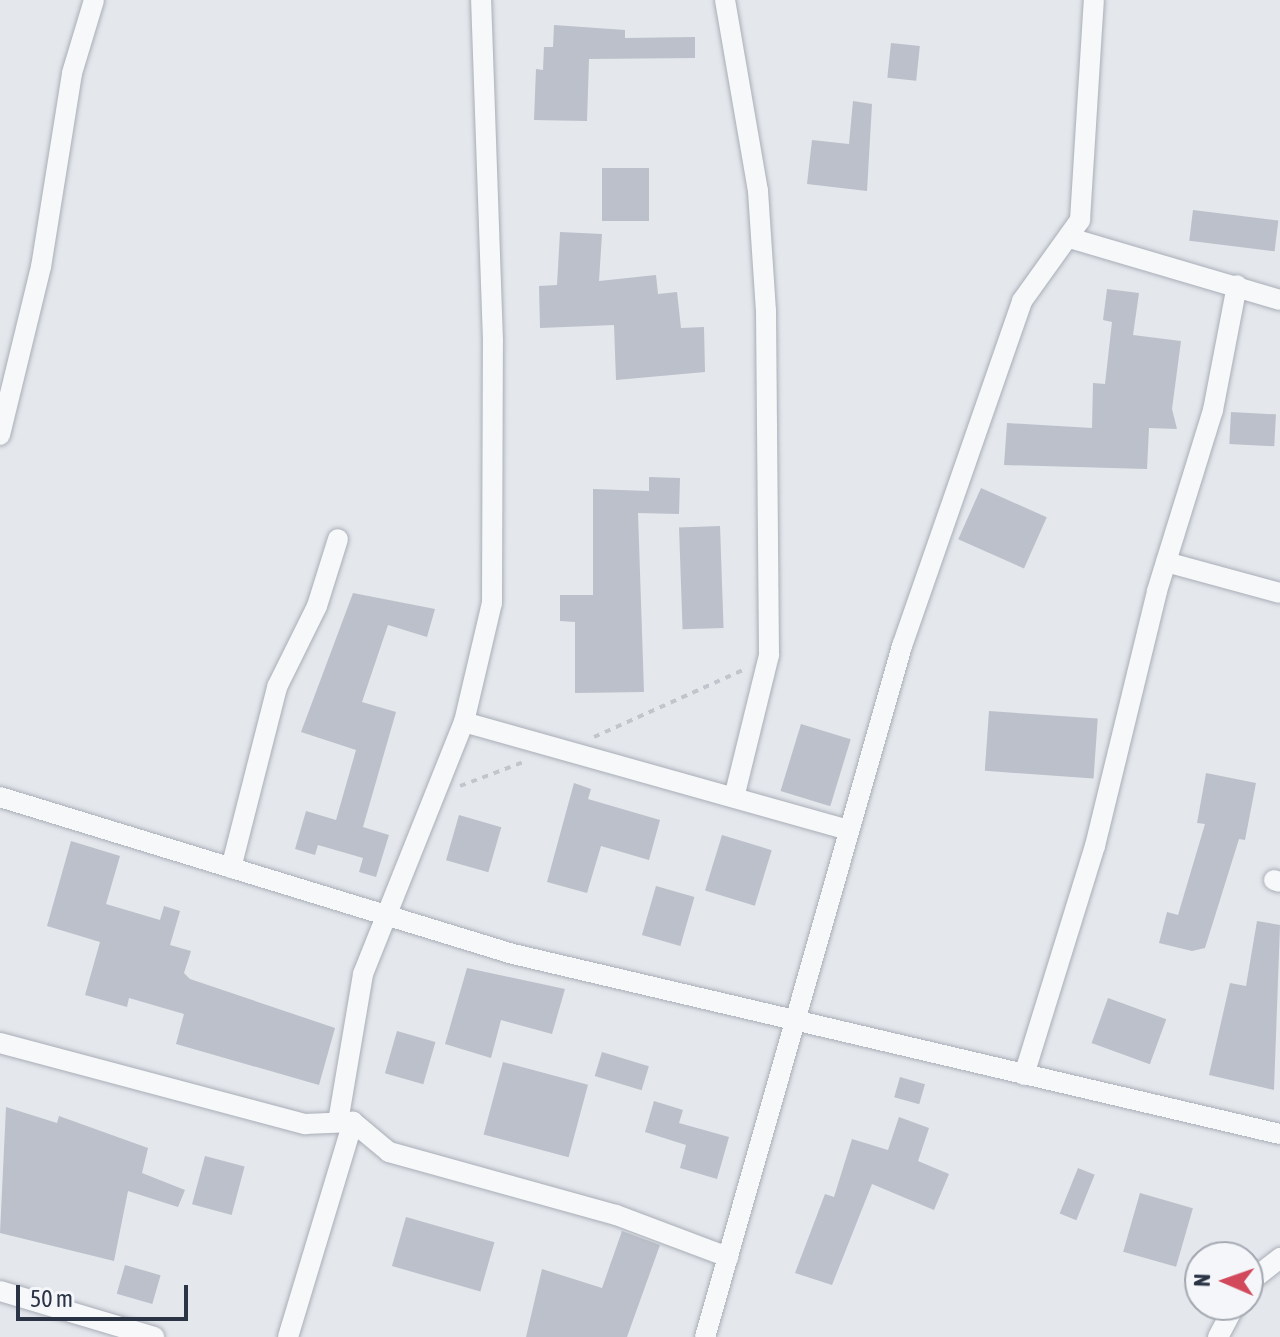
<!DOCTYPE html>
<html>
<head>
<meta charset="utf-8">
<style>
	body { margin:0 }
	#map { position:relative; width:1280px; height:1337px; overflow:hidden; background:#e4e7ec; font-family:"Asap Condensed",sans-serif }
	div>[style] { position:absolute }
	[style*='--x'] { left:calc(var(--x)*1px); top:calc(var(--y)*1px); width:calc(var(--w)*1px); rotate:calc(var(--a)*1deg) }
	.building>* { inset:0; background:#bbc0ca; transform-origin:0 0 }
	.path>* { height:4px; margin-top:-2px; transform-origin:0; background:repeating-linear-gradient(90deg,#c2c5cb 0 6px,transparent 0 12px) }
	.roads { filter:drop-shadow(0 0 2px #a9aeb7) drop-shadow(0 0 2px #a9aeb7) }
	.minor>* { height:20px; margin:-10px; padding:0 10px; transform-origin:10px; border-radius:10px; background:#f7f8fa }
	span { translate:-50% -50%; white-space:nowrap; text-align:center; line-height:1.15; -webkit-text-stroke:6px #f4f6f9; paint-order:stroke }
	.north { position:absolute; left:1184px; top:1241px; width:80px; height:80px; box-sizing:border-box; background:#f4f6f9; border:2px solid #a4a8b1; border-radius:50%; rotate:272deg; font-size:22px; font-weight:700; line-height:32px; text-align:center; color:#2b3445 }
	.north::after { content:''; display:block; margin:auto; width:28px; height:36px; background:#d1495b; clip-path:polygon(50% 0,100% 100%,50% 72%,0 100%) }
	.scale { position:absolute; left:16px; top:1285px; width:172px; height:36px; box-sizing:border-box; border:4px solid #2b3445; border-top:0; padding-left:10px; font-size:24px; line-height:28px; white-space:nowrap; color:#2b3445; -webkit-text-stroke:6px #f4f6f9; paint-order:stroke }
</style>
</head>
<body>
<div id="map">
	<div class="building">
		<i style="clip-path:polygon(554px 25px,625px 30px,625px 38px,695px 37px,695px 58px,589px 59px,587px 121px,534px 120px,536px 69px,543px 70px,544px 47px,553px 47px)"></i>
		<i style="left:891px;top:43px;width:29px;height:35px;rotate:6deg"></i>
		<i style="clip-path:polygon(853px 101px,872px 104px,867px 191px,807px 184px,812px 140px,849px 144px)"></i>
		<i style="left:602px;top:168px;width:47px;height:53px"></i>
		<i style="left:1193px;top:210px;width:86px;height:31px;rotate:7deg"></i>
		<i style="clip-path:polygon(560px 232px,602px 234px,599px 281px,656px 275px,658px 294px,677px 292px,681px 328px,704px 327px,705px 372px,616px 380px,614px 325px,540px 328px,539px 286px,557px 285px)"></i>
		<i style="clip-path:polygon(1107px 289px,1139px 293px,1133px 335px,1181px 341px,1172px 409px,1177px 429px,1149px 428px,1147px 469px,1004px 465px,1007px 423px,1092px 428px,1093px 383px,1105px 384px,1112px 322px,1103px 320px)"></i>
		<i style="left:1231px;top:412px;width:45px;height:32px;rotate:3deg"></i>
		<i style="clip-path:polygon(649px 477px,680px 478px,679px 514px,638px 513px,644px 692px,575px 693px,575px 622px,560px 621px,560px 595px,593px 595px,593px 489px,649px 491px)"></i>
		<i style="left:981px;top:488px;width:72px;height:56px;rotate:24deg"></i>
		<i style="left:720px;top:526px;width:102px;height:41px;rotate:88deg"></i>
		<i style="clip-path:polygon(353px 593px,435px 609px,427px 637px,388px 625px,362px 702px,396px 712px,363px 827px,389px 835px,376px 877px,359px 872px,363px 858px,318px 845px,315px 855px,295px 849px,306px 811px,336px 820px,356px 750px,301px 732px)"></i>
		<i style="left:989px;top:711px;width:109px;height:60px;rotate:4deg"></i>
		<i style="left:801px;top:724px;width:52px;height:70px;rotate:17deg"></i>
		<i style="clip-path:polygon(1206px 773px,1256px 783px,1245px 840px,1239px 839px,1205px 948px,1192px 951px,1159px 943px,1167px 912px,1178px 915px,1205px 824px,1197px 823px)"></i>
		<i style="clip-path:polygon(574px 783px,591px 789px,588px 799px,660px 820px,649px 860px,601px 846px,587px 893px,547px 882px)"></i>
		<i style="left:459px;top:815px;width:44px;height:47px;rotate:16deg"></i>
		<i style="left:722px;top:835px;width:52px;height:58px;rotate:17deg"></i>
		<i style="clip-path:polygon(71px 841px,120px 856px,106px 904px,160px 920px,164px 906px,180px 911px,170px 945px,191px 951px,184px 973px,190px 979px,335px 1028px,319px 1085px,176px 1044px,184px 1014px,129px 998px,127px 1007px,85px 995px,100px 942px,47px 926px)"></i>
		<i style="left:656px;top:886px;width:40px;height:51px;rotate:16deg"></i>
		<i style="clip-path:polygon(1257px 921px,1280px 925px,1274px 1090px,1209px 1075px,1230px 983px,1246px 986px)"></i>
		<i style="clip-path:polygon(467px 968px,565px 989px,552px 1034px,501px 1020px,491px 1058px,445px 1044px)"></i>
		<i style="left:1108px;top:998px;width:62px;height:48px;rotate:20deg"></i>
		<i style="left:397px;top:1031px;width:40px;height:44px;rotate:16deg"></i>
		<i style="left:602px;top:1052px;width:49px;height:25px;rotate:17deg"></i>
		<i style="left:503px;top:1062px;width:88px;height:75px;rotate:15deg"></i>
		<i style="left:900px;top:1077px;width:26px;height:21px;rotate:16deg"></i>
		<i style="clip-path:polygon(654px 1101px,683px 1110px,679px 1123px,729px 1137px,717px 1179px,680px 1168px,686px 1145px,645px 1132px)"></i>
		<i style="clip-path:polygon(6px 1107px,57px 1123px,59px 1116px,148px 1148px,142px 1173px,185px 1190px,178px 1207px,128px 1191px,114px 1261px,0 1233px)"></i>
		<i style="clip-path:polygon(899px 1117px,929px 1128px,918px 1161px,949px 1174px,934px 1210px,872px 1184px,832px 1285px,795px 1273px,825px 1194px,834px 1197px,852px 1139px,888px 1150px)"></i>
		<i style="left:205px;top:1156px;width:41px;height:50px;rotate:15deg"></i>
		<i style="left:1078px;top:1168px;width:18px;height:49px;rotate:22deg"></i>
		<i style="left:1140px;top:1193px;width:55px;height:61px;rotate:16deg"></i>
		<i style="left:406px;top:1217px;width:92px;height:51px;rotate:16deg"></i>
		<i style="clip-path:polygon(622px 1231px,660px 1245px,627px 1337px,526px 1337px,542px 1269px,602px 1288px)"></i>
		<i style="left:125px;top:1265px;width:37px;height:30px;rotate:16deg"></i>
	</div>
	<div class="path">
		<i style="--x:594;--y:737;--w:163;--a:-24.2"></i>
		<i style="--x:460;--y:786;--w:71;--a:-20.7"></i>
	</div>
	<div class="roads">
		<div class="minor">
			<i style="--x:725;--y:0;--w:194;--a:80.2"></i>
			<i style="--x:758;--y:191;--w:120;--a:86.2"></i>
			<i style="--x:766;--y:311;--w:344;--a:89.5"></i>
			<i style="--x:769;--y:655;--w:146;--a:103.8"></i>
			<i style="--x:1073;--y:239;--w:216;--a:16.4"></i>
			<i style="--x:0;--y:435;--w:173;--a:-76.3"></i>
			<i style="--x:41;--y:267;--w:196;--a:-80.9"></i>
			<i style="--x:72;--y:73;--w:76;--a:-73.2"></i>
			<i style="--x:1166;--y:562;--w:118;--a:15.2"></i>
			<i style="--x:464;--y:722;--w:400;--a:15.7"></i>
			<i style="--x:0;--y:797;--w:536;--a:17.02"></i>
			<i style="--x:513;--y:954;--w:788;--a:13.21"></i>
			<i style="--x:231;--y:868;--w:187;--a:-75.7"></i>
			<i style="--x:277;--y:687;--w:90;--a:-63.7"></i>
			<i style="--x:317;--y:606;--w:70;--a:-72.6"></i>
			<i style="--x:1274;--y:880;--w:6;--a:18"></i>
			<i style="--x:0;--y:1043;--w:316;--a:14.9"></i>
			<i style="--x:305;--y:1124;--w:48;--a:-2.4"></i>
			<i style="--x:353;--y:1122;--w:47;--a:39.8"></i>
			<i style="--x:389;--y:1152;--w:236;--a:15.5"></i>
			<i style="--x:616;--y:1215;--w:120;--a:20.6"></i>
			<i style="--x:1024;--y:1075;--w:240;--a:-72.8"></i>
			<i style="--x:1095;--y:846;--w:262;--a:-76.3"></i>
			<i style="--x:1157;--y:591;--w:189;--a:-72.8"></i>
			<i style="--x:1213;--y:410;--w:127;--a:-79.1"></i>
			<i style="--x:338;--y:1122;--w:150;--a:-80.4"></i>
			<i style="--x:363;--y:974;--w:271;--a:-68.2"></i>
			<i style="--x:464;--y:722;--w:122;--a:-76.8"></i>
			<i style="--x:492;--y:603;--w:262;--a:-89.8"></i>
			<i style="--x:493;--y:341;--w:341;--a:-92"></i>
			<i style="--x:1248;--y:1283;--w:41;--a:-38"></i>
			<i style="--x:0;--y:1291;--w:161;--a:16.6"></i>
			<i style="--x:288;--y:1337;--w:225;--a:-73.2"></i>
			<i style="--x:705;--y:1337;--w:719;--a:-74.09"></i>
			<i style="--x:902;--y:646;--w:365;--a:-70.8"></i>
			<i style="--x:1022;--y:301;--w:100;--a:-54.4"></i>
			<i style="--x:1080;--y:220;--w:220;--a:-86.4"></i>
			<i style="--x:1218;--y:1337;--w:36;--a:-62"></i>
		</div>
	</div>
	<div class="north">N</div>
	<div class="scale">50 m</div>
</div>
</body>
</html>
